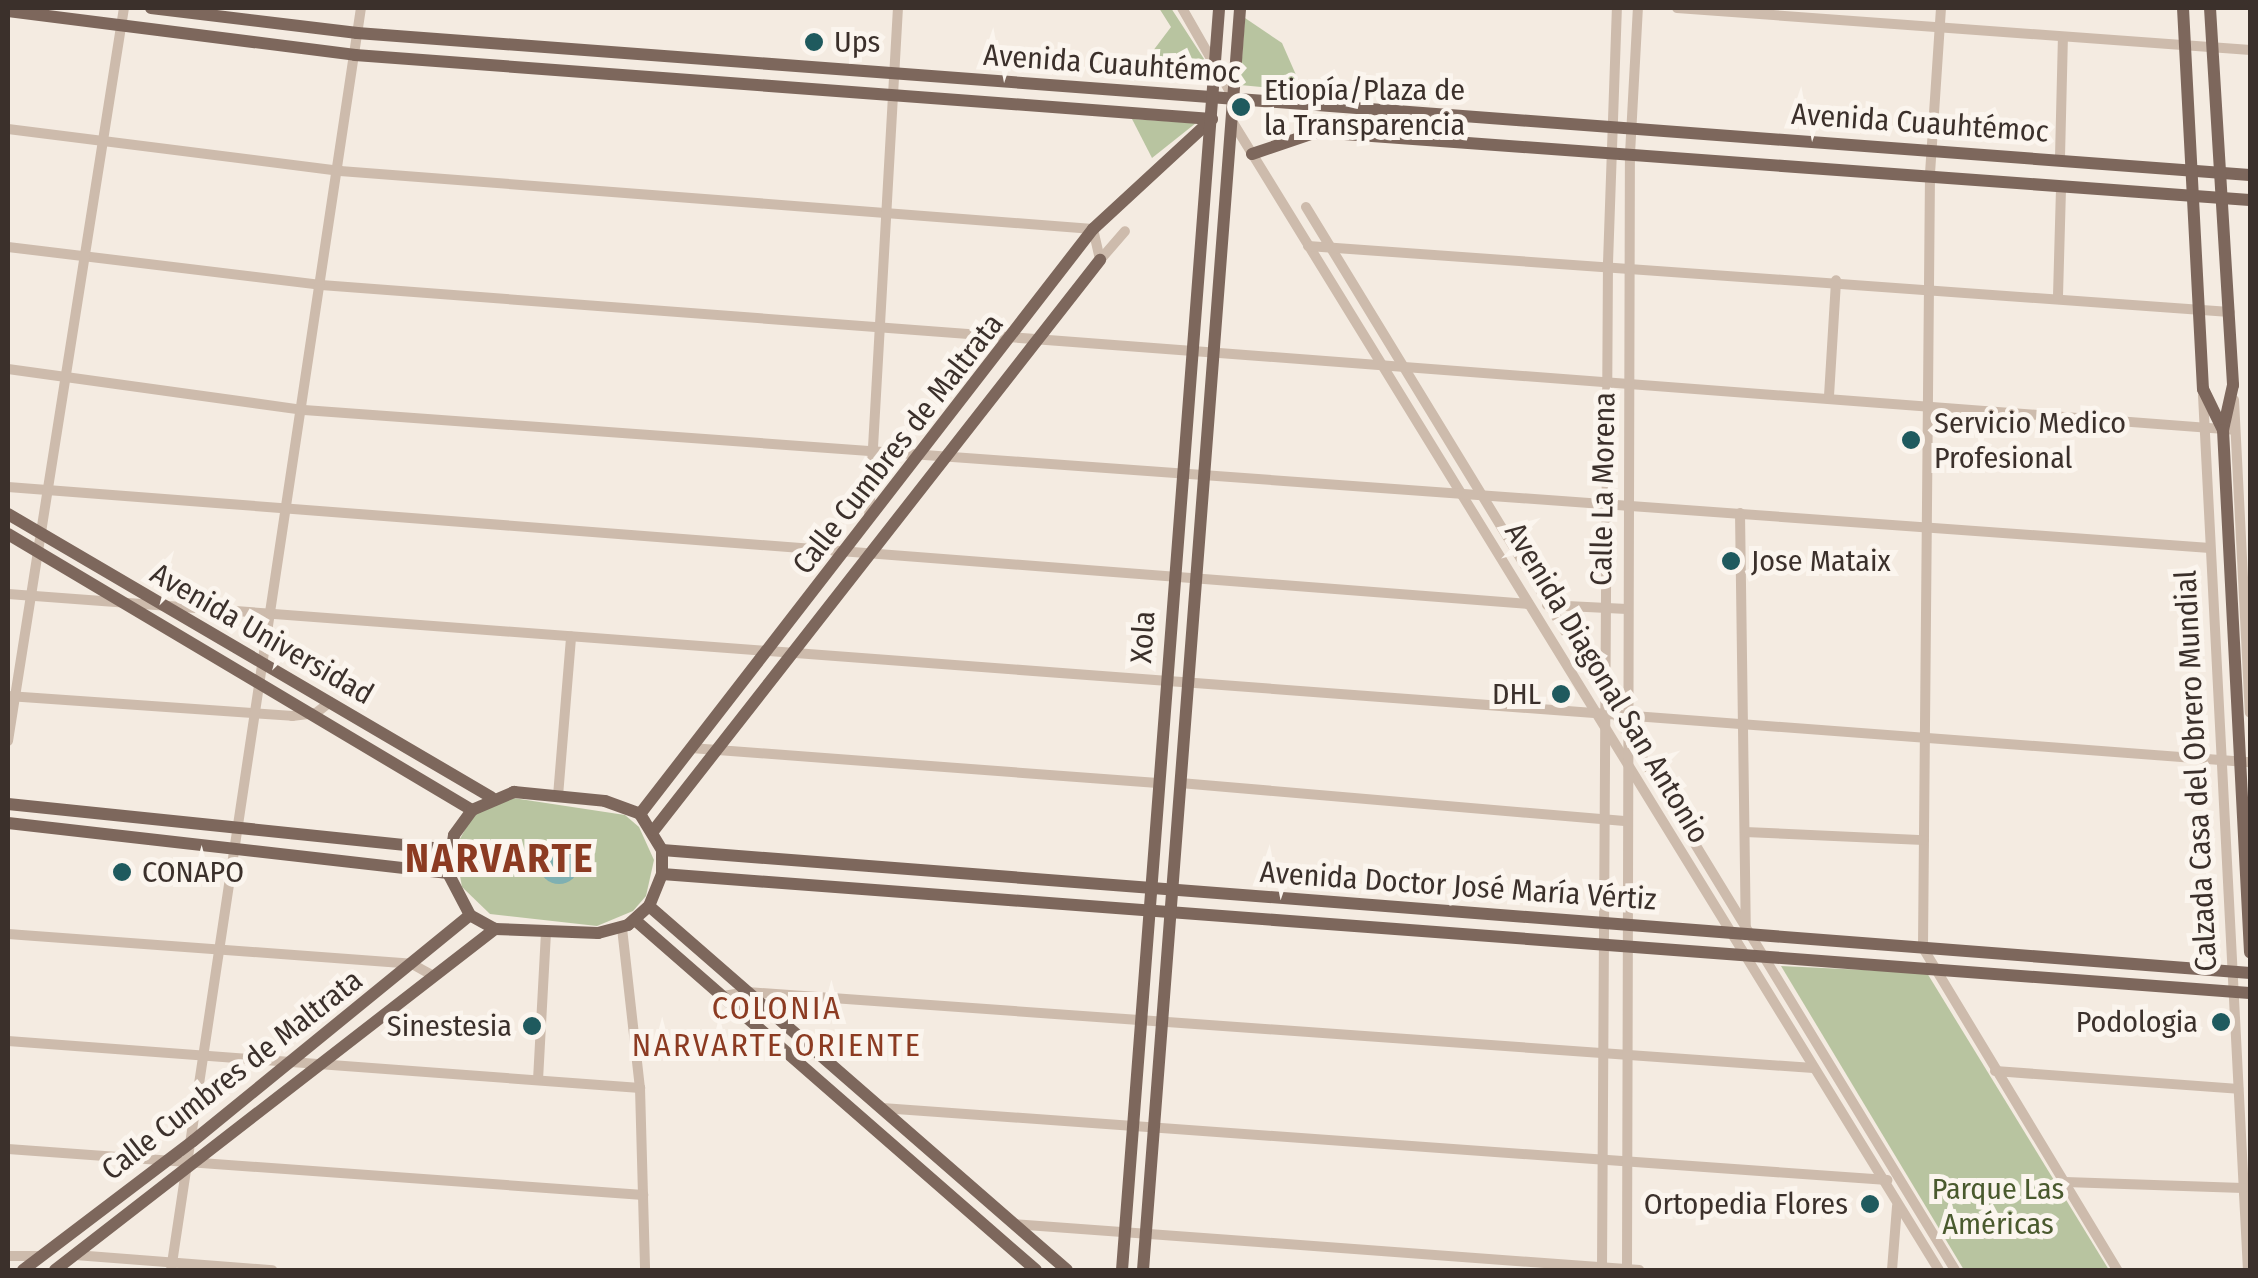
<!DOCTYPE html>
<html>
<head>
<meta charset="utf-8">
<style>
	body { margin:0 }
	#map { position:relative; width:2258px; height:1278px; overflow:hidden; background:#f4ebe1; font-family:"Fira Sans Condensed",sans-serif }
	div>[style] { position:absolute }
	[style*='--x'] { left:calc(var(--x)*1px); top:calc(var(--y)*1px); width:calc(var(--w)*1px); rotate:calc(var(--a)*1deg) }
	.green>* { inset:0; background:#b8c4a0 }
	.water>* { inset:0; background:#7fb0b2 }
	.round { border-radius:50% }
	.minor>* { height:10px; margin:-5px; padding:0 5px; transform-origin:5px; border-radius:5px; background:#cdbbac }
	.major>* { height:12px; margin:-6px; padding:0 6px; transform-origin:6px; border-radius:6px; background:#7d675c }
	.dots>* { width:28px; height:28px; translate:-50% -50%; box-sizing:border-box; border:5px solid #fbf5ee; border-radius:50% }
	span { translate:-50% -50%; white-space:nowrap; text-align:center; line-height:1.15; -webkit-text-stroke:10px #fbf5ee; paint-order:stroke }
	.poi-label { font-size:30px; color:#3b302b }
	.left { translate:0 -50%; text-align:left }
	.right { translate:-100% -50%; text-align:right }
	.street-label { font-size:30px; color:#3b302b }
	.park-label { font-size:30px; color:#4a5a2e }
	.neighbourhood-label { font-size:32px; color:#8c3b22; letter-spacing:2.5px }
	.district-label { font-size:40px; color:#8c3b22; font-weight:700; letter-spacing:2.5px }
	.frame { position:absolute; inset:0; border:10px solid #3b302b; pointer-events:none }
</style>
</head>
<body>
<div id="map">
	<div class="green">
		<i style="clip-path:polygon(1159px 8px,1171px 8px,1206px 62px,1204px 81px,1134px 76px,1171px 27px)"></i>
		<i style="clip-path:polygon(1245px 18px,1282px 43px,1303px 91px,1240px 85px)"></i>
		<i style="clip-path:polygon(1132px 119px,1196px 123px,1152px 158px)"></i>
		<i style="clip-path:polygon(507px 797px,625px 815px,639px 827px,654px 860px,646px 896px,633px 911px,597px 926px,490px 914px,462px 887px,455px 848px,473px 815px)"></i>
		<i style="clip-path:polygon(1781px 966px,1927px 973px,2109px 1270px,1964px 1270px)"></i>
	</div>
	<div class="water">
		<i class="round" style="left:539px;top:844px;width:40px;height:40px"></i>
	</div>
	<div class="minor">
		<i style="--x:1182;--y:8;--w:103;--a:60.2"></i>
		<i style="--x:1677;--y:8;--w:575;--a:4.19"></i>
		<i style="--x:1941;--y:8;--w:166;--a:93.8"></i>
		<i style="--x:1930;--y:174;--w:774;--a:90.52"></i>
		<i style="--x:1923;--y:948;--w:376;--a:58.9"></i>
		<i style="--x:1232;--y:121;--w:1349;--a:58.4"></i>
		<i style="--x:8;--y:129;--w:335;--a:7.2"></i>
		<i style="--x:340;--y:171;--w:755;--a:4.4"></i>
		<i style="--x:1093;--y:229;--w:32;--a:77"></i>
		<i style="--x:2060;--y:157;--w:119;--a:-88.6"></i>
		<i style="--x:1306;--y:207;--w:1245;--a:58.59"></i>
		<i style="--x:1308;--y:246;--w:924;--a:4.09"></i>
		<i style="--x:8;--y:247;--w:315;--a:6.9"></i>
		<i style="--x:321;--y:285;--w:1919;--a:4.33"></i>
		<i style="--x:1100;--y:260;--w:38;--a:-49"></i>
		<i style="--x:2058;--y:296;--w:110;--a:-88.4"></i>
		<i style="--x:8;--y:369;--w:299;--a:7.9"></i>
		<i style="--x:304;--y:410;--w:1911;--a:4.14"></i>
		<i style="--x:2203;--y:395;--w:876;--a:87.06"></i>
		<i style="--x:1829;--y:396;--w:116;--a:-86.5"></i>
		<i style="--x:2234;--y:400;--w:313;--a:87.1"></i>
		<i style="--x:8;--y:487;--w:1525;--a:4.4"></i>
		<i style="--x:1740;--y:513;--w:421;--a:89.2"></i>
		<i style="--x:869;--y:518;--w:511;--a:-86.75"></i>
		<i style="--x:8;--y:594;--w:2248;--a:4.29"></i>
		<i style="--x:1547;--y:605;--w:80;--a:2.9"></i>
		<i style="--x:8;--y:696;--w:285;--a:4"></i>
		<i style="--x:292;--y:716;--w:24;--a:-7"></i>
		<i style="--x:316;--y:713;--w:18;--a:-38"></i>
		<i style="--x:8;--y:741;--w:742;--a:-81.01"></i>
		<i style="--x:691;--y:748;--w:468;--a:4.3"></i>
		<i style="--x:1180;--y:783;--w:449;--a:4.9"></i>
		<i style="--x:558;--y:796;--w:160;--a:-85.3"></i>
		<i style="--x:1745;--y:832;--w:179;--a:2.6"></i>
		<i style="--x:622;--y:928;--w:161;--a:83.6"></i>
		<i style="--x:640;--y:1088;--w:182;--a:88.4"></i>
		<i style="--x:8;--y:934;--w:405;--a:4.2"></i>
		<i style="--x:412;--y:964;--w:25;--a:29"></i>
		<i style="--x:724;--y:996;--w:23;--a:-10"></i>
		<i style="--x:747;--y:992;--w:1069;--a:4.08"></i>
		<i style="--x:8;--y:1041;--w:634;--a:4.25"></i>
		<i style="--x:1995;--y:1071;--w:244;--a:4.2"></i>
		<i style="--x:538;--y:1080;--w:149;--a:-86.9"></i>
		<i style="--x:882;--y:1108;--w:1008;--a:4.1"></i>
		<i style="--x:8;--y:1149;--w:637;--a:4.14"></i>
		<i style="--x:2065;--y:1182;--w:178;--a:1.9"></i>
		<i style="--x:1014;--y:1224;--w:627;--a:4.21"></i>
		<i style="--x:75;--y:1255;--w:198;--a:4.4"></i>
		<i style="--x:8;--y:1256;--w:33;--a:0"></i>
		<i style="--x:171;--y:1270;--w:1276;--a:-81.44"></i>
		<i style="--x:1602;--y:1270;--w:1007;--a:-89.66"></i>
		<i style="--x:1608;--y:263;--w:255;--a:-88"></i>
		<i style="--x:1627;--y:1270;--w:1116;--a:-89.85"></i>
		<i style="--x:1630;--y:154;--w:146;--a:-86.9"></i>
		<i style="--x:1892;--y:1270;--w:64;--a:-85.5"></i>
	</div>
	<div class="major">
		<i style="--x:151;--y:8;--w:208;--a:6.9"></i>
		<i style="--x:357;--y:33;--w:1898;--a:4.29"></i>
		<i style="--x:2183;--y:8;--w:382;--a:87"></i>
		<i style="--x:2203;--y:389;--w:46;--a:64"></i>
		<i style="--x:2210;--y:8;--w:378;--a:86.5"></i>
		<i style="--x:2233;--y:385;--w:46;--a:102.5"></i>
		<i style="--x:2223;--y:430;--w:523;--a:87.04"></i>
		<i style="--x:8;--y:11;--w:350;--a:7.2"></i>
		<i style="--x:355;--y:55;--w:859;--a:4.27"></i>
		<i style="--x:1252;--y:154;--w:69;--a:-18.7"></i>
		<i style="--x:1317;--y:132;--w:935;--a:4.17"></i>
		<i style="--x:8;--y:514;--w:560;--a:30.37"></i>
		<i style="--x:8;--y:534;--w:540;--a:30.75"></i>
		<i style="--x:514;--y:792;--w:91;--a:5.6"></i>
		<i style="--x:605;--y:801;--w:37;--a:20"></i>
		<i style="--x:640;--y:814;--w:42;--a:58.6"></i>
		<i style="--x:662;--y:850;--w:24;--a:90"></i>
		<i style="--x:662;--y:874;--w:35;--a:112"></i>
		<i style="--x:649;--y:906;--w:28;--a:138"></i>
		<i style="--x:628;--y:925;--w:31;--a:165"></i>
		<i style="--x:598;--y:933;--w:103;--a:-177.8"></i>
		<i style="--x:495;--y:929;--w:29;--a:-151"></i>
		<i style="--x:470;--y:915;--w:47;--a:-117.6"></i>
		<i style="--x:448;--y:873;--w:38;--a:-81"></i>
		<i style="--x:454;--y:835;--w:31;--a:-54"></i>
		<i style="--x:472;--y:810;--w:46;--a:-23.2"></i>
		<i style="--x:8;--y:804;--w:444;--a:5.9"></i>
		<i style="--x:640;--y:814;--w:740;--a:-52.25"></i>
		<i style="--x:1093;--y:229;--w:162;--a:-42.7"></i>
		<i style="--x:8;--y:823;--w:443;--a:6.5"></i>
		<i style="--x:654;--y:830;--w:724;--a:-51.96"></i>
		<i style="--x:662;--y:850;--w:1593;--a:4.43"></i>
		<i style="--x:662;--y:874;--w:1592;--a:4.29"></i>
		<i style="--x:649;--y:906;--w:554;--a:41.05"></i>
		<i style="--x:635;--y:920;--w:532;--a:41.12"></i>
		<i style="--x:23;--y:1270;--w:213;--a:-37.2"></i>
		<i style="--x:193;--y:1141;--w:357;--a:-39.2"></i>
		<i style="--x:55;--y:1270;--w:557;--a:-37.78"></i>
		<i style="--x:1122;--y:1270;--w:1266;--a:-85.6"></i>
		<i style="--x:1143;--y:1270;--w:1266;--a:-85.6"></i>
	</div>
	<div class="dots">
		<i style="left:814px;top:42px;background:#1f5a5e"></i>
		<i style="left:1241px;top:107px;background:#1f5a5e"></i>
		<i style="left:1911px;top:440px;background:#1f5a5e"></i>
		<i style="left:1731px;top:561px;background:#1f5a5e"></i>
		<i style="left:1561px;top:694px;background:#1f5a5e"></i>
		<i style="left:122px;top:872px;background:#1f5a5e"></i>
		<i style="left:2221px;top:1022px;background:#1f5a5e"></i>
		<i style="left:532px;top:1026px;background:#1f5a5e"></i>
		<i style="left:1870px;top:1204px;background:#1f5a5e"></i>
	</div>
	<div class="poi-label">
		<span class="left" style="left:834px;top:42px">Ups</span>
		<span class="left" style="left:1264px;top:107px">Etiopía/Plaza de<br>la Transparencia</span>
		<span class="left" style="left:1934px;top:440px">Servicio Medico<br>Profesional</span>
		<span class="left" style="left:1751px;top:561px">Jose Mataix</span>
		<span class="right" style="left:1541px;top:694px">DHL</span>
		<span class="left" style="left:142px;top:872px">CONAPO</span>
		<span class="right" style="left:2198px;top:1022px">Podologia</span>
		<span class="right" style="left:512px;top:1026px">Sinestesia</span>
		<span class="right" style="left:1848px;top:1204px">Ortopedia Flores</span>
	</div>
	<div class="street-label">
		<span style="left:1112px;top:64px;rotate:4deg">Avenida Cuauhtémoc</span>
		<span style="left:1920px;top:123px;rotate:4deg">Avenida Cuauhtémoc</span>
		<span style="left:898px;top:444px;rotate:-52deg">Calle Cumbres de Maltrata</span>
		<span style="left:1603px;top:489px;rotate:-89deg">Calle La Morena</span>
		<span style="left:262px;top:634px;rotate:30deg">Avenida Universidad</span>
		<span style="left:1143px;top:637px;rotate:-86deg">Xola</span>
		<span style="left:1607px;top:683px;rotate:59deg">Avenida Diagonal San Antonio</span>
		<span style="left:2196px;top:771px;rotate:-93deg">Calzada Casa del Obrero Mundial</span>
		<span style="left:1458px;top:886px;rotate:4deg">Avenida Doctor José María Vértiz</span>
		<span style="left:232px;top:1075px;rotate:-38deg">Calle Cumbres de Maltrata</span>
	</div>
	<div class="park-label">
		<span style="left:1998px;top:1206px">Parque Las<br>Américas</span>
	</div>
	<div class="neighbourhood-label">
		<span style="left:777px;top:1027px">COLONIA<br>NARVARTE ORIENTE</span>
	</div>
	<div class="district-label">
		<span style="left:500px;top:859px">NARVARTE</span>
	</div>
	<div class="frame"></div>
</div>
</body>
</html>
